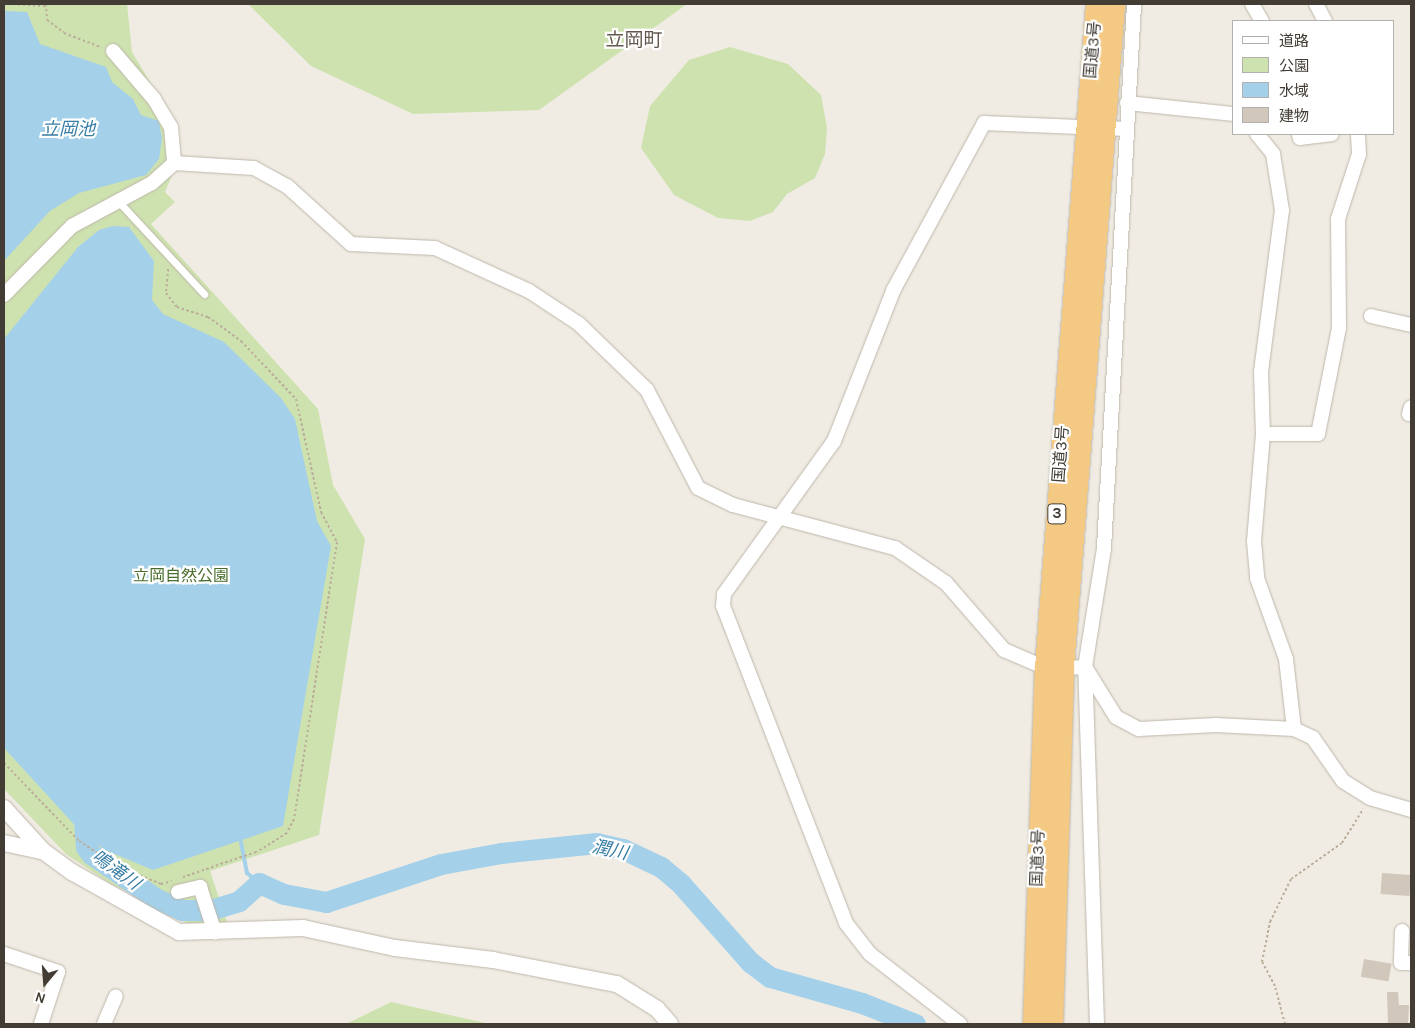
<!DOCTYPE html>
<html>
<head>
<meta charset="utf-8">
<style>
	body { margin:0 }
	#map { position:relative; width:1415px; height:1028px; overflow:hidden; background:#f0ece4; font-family:Karla,"Noto Sans JP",sans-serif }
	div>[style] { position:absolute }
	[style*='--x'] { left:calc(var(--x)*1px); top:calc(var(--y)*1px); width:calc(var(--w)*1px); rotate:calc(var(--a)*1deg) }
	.green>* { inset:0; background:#cee2af }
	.water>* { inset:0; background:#a4d1e9 }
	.stream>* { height:4px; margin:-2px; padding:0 2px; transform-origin:2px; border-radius:2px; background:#a4d1e9 }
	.river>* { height:21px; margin:-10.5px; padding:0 10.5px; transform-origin:10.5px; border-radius:10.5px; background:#a4d1e9 }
	.building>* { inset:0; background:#d1c7ba; transform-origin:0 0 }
	.path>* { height:2px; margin-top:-1px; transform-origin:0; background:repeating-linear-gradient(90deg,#bbad9a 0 2.5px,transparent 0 5px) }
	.roads { filter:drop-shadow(0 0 1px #beb6aa) drop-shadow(0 0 1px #beb6aa) }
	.service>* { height:7px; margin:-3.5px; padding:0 3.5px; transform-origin:3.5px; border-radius:3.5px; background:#fff }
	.minor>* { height:14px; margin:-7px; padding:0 7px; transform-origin:7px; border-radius:7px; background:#fff }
	.tertiary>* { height:16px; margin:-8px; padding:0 8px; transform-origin:8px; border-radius:8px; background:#fff }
	.trunk>* { height:22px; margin:-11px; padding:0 11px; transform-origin:11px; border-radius:11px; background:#f3c983 }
	span { translate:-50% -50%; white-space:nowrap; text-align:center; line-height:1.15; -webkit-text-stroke:4.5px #fff; paint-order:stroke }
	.shield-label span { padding:1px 4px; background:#fff; border:1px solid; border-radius:4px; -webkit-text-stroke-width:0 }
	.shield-label { font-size:15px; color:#423c34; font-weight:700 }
	.street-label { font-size:16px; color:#423c34 }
	.park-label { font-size:16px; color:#4a6e2d }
	.water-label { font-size:18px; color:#387da4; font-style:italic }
	.quarter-label { font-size:19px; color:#64594d }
	.frame { position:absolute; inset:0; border:5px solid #423c34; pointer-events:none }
	.legend { position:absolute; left:1232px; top:20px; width:162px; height:115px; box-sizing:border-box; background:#fff; border:1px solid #b3b1ae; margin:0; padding:6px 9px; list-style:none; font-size:15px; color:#423c34 }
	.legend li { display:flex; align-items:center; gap:10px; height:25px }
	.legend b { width:25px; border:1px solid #b3b1ae }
	.north { position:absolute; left:20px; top:958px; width:50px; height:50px; -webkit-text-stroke:4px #fff; paint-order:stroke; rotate:198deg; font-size:14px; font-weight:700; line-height:20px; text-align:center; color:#423c34 }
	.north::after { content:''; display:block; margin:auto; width:18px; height:22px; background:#423c34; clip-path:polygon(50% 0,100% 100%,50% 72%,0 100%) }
</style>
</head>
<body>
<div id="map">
	<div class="green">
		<i style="clip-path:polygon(4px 4px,127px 4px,132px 52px,175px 124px,175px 168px,165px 192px,175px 202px,151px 224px,318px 409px,333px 485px,365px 539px,319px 835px,210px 871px,228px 925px,187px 923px,108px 882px,66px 854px,4px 789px)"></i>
		<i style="clip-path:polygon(248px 4px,687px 4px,539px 110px,413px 114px,311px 66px)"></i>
		<i style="clip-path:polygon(730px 47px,788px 64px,821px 95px,827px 128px,825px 154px,815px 178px,787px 194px,773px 212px,750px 221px,718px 218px,674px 195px,641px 148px,650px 106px,689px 60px)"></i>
		<i style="clip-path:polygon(391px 1002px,490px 1024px,346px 1024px)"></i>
	</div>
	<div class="water">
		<i style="clip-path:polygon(4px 11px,27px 12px,40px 44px,106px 67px,112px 82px,133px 99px,141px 115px,159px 121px,162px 139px,159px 159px,146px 175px,79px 193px,50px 211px,4px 261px)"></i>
		<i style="clip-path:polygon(113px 226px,129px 227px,154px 261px,152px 300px,163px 314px,224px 342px,281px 398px,295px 419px,317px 521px,331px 546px,283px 826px,153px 870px,105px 850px,82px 833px,4px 748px,4px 339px,78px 247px,99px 230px)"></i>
	</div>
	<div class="stream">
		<i style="--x:240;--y:837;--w:37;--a:79"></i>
		<i style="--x:247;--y:873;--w:16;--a:40"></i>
	</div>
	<div class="river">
		<i style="--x:83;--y:807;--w:40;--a:85.7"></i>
		<i style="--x:86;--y:847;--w:9;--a:54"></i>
		<i style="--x:91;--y:854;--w:78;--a:34.5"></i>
		<i style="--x:155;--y:898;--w:30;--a:24"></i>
		<i style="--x:182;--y:910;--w:28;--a:0"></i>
		<i style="--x:210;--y:910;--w:30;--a:-17"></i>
		<i style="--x:239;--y:901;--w:27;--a:-42"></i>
		<i style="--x:259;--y:883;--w:27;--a:24"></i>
		<i style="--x:284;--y:894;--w:43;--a:10.8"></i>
		<i style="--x:326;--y:902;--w:121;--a:-18.3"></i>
		<i style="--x:441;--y:864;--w:61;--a:-10.4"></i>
		<i style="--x:501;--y:853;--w:96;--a:-6"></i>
		<i style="--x:596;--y:843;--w:28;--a:13"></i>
		<i style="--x:623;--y:849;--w:42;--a:25.3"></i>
		<i style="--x:661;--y:867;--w:26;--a:40"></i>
		<i style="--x:681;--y:884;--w:104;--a:48.5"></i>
		<i style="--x:750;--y:962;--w:25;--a:37"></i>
		<i style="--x:770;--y:977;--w:96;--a:15.8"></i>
		<i style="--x:862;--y:1003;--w:57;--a:21.6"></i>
	</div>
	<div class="building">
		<i style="left:1382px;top:873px;width:29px;height:21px;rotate:4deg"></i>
		<i style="left:1364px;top:959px;width:28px;height:18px;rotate:10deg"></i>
		<i style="clip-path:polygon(1387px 992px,1398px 992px,1399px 1005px,1409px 1005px,1408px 1024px,1388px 1024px)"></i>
	</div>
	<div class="path">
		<i style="--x:13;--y:4;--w:32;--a:4"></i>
		<i style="--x:46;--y:4;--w:16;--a:86"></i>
		<i style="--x:47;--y:20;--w:21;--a:37"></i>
		<i style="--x:64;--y:33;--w:40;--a:21"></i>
		<i style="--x:168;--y:269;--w:24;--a:95"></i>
		<i style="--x:166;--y:293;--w:18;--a:52"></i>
		<i style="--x:177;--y:307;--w:33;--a:18"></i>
		<i style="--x:208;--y:317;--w:41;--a:36"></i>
		<i style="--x:241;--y:341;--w:80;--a:46.5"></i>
		<i style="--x:296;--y:399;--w:116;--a:77.5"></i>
		<i style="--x:321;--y:512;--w:34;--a:62"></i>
		<i style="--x:337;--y:542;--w:280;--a:98.8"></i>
		<i style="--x:294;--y:819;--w:16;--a:117"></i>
		<i style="--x:287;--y:833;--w:36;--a:148"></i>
		<i style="--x:256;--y:852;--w:77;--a:161.1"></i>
		<i style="--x:4;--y:763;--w:108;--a:46.1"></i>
		<i style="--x:79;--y:841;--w:45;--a:33.3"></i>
		<i style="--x:117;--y:866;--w:48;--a:22.2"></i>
		<i style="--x:161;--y:884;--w:11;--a:-15"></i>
		<i style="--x:1285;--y:1024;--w:39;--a:-105"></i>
		<i style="--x:1275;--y:986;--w:27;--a:-118"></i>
		<i style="--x:1262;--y:962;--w:41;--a:-78.7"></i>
		<i style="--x:1270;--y:922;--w:48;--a:-64"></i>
		<i style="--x:1291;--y:879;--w:62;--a:-35.2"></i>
		<i style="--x:1342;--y:843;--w:40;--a:-58"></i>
	</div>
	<div class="roads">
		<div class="service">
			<i style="--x:118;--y:201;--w:127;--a:47.2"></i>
		</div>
		<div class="minor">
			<i style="--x:1252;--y:4;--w:20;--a:60"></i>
			<i style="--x:1316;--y:4;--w:19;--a:62"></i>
			<i style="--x:113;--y:51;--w:63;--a:49.5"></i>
			<i style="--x:154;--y:99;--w:33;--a:59"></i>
			<i style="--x:171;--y:127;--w:36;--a:85"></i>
			<i style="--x:1127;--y:103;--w:108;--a:5.9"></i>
			<i style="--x:1257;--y:134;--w:26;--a:51"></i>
			<i style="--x:1273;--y:154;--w:57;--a:80.9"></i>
			<i style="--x:1282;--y:210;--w:163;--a:97.4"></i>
			<i style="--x:1261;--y:372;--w:62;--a:88.2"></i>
			<i style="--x:1263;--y:434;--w:107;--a:94.8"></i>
			<i style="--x:1254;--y:541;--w:37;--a:85"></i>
			<i style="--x:1257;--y:578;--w:86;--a:70.3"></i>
			<i style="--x:1286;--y:659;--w:70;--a:83.5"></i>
			<i style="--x:1299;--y:134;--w:4;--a:76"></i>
			<i style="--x:1300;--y:138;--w:32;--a:-7"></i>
			<i style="--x:4;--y:295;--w:97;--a:-45.4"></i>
			<i style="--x:72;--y:226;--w:91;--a:-28.3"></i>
			<i style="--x:152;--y:183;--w:30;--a:-42"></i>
			<i style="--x:174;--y:163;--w:80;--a:3.6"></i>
			<i style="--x:254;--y:168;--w:38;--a:29"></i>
			<i style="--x:287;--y:186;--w:86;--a:42.2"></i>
			<i style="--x:351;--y:244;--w:84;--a:2.7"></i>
			<i style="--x:435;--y:248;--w:103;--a:24.6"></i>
			<i style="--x:529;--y:291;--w:60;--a:33.4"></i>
			<i style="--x:579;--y:324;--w:95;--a:44.1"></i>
			<i style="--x:647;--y:390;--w:110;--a:62.5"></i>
			<i style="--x:698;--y:488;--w:39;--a:26"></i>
			<i style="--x:733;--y:505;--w:168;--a:14.9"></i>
			<i style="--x:895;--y:548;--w:62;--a:34.5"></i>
			<i style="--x:946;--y:583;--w:89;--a:49.1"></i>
			<i style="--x:1004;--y:650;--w:46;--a:23.2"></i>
			<i style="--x:1046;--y:668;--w:39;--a:-1"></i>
			<i style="--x:1371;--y:316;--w:41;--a:12.7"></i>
			<i style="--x:1409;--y:414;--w:7;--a:-74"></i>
			<i style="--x:1263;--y:434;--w:55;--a:0"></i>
			<i style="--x:1318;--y:434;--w:108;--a:-78.8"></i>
			<i style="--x:1339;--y:328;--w:109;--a:-90.5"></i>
			<i style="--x:1338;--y:219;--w:68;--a:-72.1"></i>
			<i style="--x:1359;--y:154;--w:20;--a:-93"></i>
			<i style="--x:1085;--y:667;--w:59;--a:58.2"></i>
			<i style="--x:1116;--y:717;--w:26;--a:28"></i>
			<i style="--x:1139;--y:729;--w:77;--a:-3"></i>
			<i style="--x:1216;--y:725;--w:78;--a:2.9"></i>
			<i style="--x:1294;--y:729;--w:21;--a:25"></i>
			<i style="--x:1313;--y:738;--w:52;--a:55.1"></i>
			<i style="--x:1343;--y:781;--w:32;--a:32"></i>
			<i style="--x:1370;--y:798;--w:43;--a:16.3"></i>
			<i style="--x:178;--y:892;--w:23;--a:-13"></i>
			<i style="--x:200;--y:887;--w:48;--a:71.9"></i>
			<i style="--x:1402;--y:931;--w:32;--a:92"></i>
			<i style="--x:1401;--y:963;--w:10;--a:0"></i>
			<i style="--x:4;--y:954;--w:57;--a:18.4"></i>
			<i style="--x:58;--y:972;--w:55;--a:108.1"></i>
			<i style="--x:104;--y:1024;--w:30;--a:-67"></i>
			<i style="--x:960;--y:1024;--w:114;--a:-142.1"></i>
			<i style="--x:870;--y:954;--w:39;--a:-128"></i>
			<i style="--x:846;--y:923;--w:340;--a:-111.2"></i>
			<i style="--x:723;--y:606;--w:12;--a:-85"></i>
			<i style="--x:724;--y:594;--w:188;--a:-54.3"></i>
			<i style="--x:834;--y:441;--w:163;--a:-68.5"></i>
			<i style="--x:894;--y:289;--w:189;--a:-61.5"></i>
			<i style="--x:984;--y:123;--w:142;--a:2.4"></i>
			<i style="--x:1097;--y:1024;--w:357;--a:-91.9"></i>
			<i style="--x:1085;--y:667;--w:121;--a:-80.9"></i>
			<i style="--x:1104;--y:548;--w:545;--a:-86.84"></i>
		</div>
		<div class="tertiary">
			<i style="--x:4;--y:808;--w:58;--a:47.8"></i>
			<i style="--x:43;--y:851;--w:36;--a:36"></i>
			<i style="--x:72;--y:872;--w:123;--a:29.3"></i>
			<i style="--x:179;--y:932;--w:124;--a:-1.8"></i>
			<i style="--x:303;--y:928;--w:94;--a:12.3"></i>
			<i style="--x:395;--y:948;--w:99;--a:7"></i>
			<i style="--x:493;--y:960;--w:126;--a:11"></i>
			<i style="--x:617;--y:984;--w:47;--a:32"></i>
			<i style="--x:657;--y:1009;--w:20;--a:49"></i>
			<i style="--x:4;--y:843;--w:40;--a:12"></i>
		</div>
		<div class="trunk">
			<i style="--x:1034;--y:1024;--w:356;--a:-88.1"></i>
			<i style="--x:1046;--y:668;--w:666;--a:-85.61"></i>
			<i style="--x:1052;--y:1024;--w:357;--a:-88.2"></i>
			<i style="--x:1063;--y:667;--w:665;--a:-85.6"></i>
		</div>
	</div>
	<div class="shield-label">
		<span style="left:1057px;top:514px">3</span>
	</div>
	<div class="street-label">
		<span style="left:1093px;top:50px;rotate:-85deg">国道3号</span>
		<span style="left:1061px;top:454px;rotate:-86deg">国道3号</span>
		<span style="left:1038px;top:858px;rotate:-88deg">国道3号</span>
	</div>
	<div class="park-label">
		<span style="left:181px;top:576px">立岡自然公園</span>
	</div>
	<div class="water-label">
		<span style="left:68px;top:129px">立岡池</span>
		<span style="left:610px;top:850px;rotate:12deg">潤川</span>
		<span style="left:116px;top:870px;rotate:36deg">鳴滝川</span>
	</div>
	<div class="quarter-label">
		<span style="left:634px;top:41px">立岡町</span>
	</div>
	<div class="frame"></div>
	<ul class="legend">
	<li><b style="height:6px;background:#fff"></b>道路</li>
	<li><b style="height:14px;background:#cee2af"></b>公園</li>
	<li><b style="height:14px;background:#a4d1e9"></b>水域</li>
	<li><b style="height:14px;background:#d1c7ba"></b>建物</li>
	</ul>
	<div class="north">N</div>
</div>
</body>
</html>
